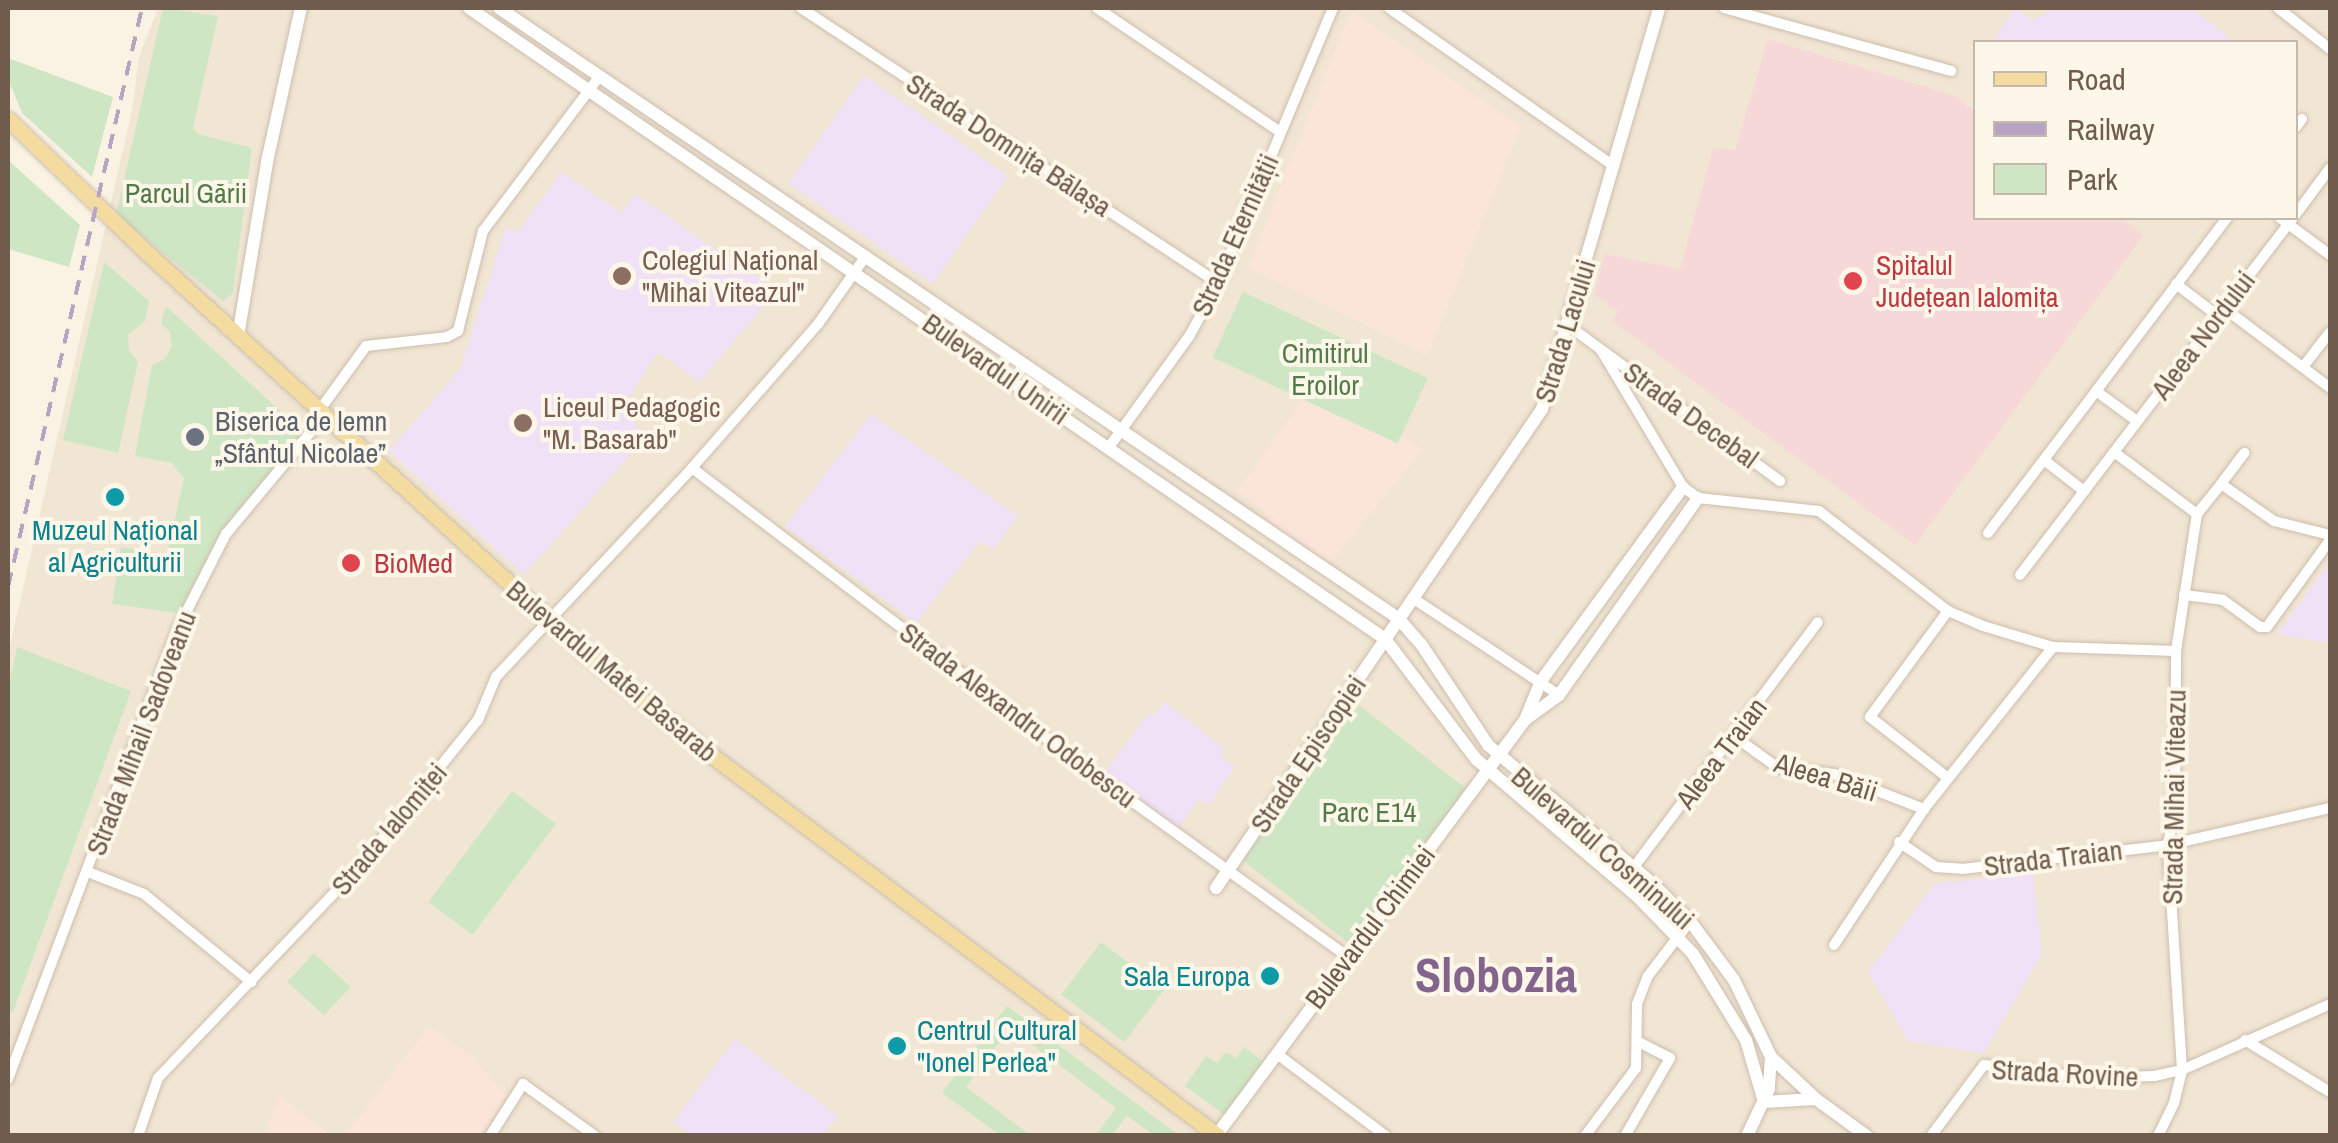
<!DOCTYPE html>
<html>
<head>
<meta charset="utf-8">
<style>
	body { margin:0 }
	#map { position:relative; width:2338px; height:1143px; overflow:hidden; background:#faf3e4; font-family:"Archivo Narrow",sans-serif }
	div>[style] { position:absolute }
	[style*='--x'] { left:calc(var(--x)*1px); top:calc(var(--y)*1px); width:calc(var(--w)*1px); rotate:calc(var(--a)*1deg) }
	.residential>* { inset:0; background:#f1e6d3 }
	.commercial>* { inset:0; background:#fae5d8 }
	.education>* { inset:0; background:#f0e1f6; transform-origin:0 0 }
	.medical>* { inset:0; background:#f7d8d9 }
	.green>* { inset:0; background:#cfe6c4; transform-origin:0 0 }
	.roads { filter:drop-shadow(0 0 2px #cdbeae) drop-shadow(0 0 2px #cdbeae) }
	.minor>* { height:10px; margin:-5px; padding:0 5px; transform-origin:5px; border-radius:5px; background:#fff }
	.tertiary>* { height:12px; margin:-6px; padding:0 6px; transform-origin:6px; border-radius:6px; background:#fff }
	.primary>* { height:15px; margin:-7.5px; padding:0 7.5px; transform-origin:7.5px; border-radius:7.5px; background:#f4dca1 }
	.rail>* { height:4px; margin-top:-2px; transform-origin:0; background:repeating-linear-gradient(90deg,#b7a4c2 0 15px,transparent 0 25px) }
	.dots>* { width:28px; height:28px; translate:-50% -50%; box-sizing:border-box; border:5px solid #fdf7ea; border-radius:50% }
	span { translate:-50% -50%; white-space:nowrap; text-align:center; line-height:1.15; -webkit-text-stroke:8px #fdf7ea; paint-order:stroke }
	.street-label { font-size:28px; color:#705c4c }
	.park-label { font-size:28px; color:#537a48 }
	.education-label { font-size:28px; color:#785e54 }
	.left { translate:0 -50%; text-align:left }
	.health-label { font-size:28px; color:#be3a42 }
	.worship-label { font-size:28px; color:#5b616d }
	.culture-label { font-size:28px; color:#0d838f }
	.right { translate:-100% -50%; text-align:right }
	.town-label { font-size:48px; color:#82648c; font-weight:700 }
	.frame { position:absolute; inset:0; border:10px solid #705c4c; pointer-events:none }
	.legend { position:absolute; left:1973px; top:40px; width:325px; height:180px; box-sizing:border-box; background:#fdf7ea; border:2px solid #c5b9ab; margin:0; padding:12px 18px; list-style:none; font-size:30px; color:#705c4c }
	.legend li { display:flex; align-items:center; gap:20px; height:50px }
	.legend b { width:50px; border:2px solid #c5b9ab }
</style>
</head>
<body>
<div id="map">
	<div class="residential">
		<i style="clip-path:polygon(evenodd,158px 8px,2330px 8px,2330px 1135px,8px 1136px,8px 654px,132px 110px,139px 57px,158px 8px,1976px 42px,2296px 42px,2296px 218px,1976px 218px,1976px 42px)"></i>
	</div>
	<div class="commercial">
		<i style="clip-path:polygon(1351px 11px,1521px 126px,1428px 356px,1248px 268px)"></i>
		<i style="clip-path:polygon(1303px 399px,1398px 442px,1402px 436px,1423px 450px,1330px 563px,1261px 519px,1266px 512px,1237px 491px)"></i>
		<i style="clip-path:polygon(429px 1026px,473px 1057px,507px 1096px,482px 1135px,345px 1135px)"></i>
		<i style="clip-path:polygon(279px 1095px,330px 1135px,265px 1135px)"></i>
	</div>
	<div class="education">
		<i style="clip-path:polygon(2015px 8px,2032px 20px,2055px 8px,2191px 8px,2235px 42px,1991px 42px)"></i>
		<i style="left:864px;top:75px;width:176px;height:132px;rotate:35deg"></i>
		<i style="clip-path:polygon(561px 172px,622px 213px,635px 194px,777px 291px,699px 382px,658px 352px,620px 411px,647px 436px,524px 575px,389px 451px,460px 369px,506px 227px,517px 233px)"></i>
		<i style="clip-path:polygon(871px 414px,1018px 516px,993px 549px,980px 541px,916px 623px,785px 526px)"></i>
		<i style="clip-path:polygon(2330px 562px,2330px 643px,2277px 634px)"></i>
		<i style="clip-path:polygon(1165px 702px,1225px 749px,1220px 756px,1235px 767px,1209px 805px,1199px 799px,1179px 828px,1104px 773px,1149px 713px,1154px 716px)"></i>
		<i style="clip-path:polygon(2033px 874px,2042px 954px,1984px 1053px,1908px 1041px,1868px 972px,1935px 883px)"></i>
		<i style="clip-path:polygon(735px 1039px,838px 1116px,823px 1135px,691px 1135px,673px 1122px)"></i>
	</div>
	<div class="medical">
		<i style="clip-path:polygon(1768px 39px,1955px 96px,1975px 111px,1976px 218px,2121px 218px,2144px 235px,1915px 545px,1612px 321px,1618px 311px,1594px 294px,1605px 254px,1680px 269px,1713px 148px,1735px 150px)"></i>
	</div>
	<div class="green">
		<i style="clip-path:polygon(163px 8px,218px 16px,193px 128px,198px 134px,252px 148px,233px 293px,223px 301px,116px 215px)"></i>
		<i style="clip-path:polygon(8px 58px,113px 97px,92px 177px,22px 113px,8px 79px)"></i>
		<i style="clip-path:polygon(8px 160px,80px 225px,69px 267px,8px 249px)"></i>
		<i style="clip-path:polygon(104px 262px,149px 301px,145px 321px,128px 335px,129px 350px,138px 362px,118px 453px,63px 440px)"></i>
		<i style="left:1243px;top:292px;width:204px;height:72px;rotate:25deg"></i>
		<i style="clip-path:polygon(166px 306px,306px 435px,250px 501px,185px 614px,112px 604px,121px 547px,167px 555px,184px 478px,172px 463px,135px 456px,152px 365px,165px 359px,172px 346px,170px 332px,161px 324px)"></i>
		<i style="clip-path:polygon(17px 647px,131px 691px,13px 1012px,8px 1011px,8px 690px)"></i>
		<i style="left:1359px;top:705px;width:142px;height:194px;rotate:38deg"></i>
		<i style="left:512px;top:791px;width:55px;height:139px;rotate:37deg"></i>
		<i style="left:1101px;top:942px;width:79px;height:66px;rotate:37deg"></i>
		<i style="left:314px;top:953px;width:50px;height:39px;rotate:43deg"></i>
		<i style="clip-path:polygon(1007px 1006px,1166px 1126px,1179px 1135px,1154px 1135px,1127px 1116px,1112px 1135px,1096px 1135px,1116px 1108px,1010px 1028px,966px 1087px,1030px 1135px,1000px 1135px,942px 1093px)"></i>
		<i style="clip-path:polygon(1244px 1047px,1268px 1065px,1229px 1118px,1185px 1086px,1206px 1056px,1217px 1063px,1226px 1052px,1236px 1058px)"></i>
	</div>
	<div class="roads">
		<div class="minor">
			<i style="--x:801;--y:8;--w:500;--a:33.4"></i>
			<i style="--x:1097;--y:8;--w:221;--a:34.1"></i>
			<i style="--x:1389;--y:8;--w:275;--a:35.1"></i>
			<i style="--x:1724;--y:8;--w:236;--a:15.5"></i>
			<i style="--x:2278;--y:8;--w:66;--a:38.3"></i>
			<i style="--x:2296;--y:127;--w:10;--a:-53"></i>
			<i style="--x:2296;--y:214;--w:57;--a:-53.5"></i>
			<i style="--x:2280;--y:218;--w:62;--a:36.5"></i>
			<i style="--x:2176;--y:284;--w:53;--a:37.3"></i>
			<i style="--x:2224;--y:308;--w:133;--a:37"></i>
			<i style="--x:1569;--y:326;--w:262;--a:36.3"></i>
			<i style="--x:1601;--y:350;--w:160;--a:59.1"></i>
			<i style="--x:1683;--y:487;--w:19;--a:36"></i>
			<i style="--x:1698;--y:498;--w:122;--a:6.1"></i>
			<i style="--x:1819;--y:511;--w:163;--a:37.8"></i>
			<i style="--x:1948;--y:611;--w:38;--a:23"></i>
			<i style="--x:1983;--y:626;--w:73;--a:16.7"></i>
			<i style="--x:2053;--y:647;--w:123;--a:1.9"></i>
			<i style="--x:2303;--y:367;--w:44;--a:-52.4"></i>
			<i style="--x:2096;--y:391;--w:217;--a:-52.9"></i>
			<i style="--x:319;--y:411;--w:80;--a:-54.1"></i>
			<i style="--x:366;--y:346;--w:81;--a:-6.3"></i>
			<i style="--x:447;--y:337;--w:13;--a:-29"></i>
			<i style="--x:458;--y:331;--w:103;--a:-76"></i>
			<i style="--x:483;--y:231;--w:194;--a:-53"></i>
			<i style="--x:1109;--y:447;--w:138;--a:-54.1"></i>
			<i style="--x:1190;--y:335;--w:59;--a:-61.7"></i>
			<i style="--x:1218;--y:283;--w:298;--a:-67.3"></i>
			<i style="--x:2114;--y:452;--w:104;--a:36.8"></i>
			<i style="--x:2044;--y:460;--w:51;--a:37.8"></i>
			<i style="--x:692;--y:468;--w:495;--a:37.3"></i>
			<i style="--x:1086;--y:768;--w:323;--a:35.8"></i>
			<i style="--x:2221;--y:484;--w:39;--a:-53"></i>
			<i style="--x:1988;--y:533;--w:178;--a:-52.7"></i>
			<i style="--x:2096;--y:391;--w:51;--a:36.2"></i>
			<i style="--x:2020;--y:575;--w:449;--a:-52.6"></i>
			<i style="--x:2184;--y:595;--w:39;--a:7"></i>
			<i style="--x:2223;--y:600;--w:46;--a:36.1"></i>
			<i style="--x:2260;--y:627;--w:7;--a:0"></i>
			<i style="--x:2267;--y:627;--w:107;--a:-54.1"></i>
			<i style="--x:1414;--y:599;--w:174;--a:33.5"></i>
			<i style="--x:1734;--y:736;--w:54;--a:36"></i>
			<i style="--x:1778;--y:768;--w:56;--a:6.1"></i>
			<i style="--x:1834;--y:774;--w:97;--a:21.3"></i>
			<i style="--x:1948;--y:778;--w:99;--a:-142"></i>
			<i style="--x:1870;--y:717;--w:132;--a:-53.7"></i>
			<i style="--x:1899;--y:842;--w:45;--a:34"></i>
			<i style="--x:1936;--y:867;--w:26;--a:4"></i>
			<i style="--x:1962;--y:869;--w:207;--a:-6.6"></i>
			<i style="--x:2168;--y:845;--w:166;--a:-12.9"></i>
			<i style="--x:88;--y:872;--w:60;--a:21.4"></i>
			<i style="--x:144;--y:894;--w:139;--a:39.4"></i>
			<i style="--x:1622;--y:883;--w:326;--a:-53.1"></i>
			<i style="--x:1834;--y:945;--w:163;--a:-56.5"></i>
			<i style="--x:1924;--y:809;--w:207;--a:-51.5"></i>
			<i style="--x:2245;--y:1040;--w:100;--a:31.5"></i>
			<i style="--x:1277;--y:1054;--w:136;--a:37"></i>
			<i style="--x:8;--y:1079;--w:480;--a:-69.4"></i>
			<i style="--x:177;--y:630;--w:108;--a:-63"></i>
			<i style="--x:226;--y:534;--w:153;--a:-50.3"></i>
			<i style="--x:138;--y:1136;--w:61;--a:-71"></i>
			<i style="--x:158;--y:1078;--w:293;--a:-46.4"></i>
			<i style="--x:360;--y:866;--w:188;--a:-51.1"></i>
			<i style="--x:478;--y:720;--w:47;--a:-67.3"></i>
			<i style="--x:496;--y:677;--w:287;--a:-46.8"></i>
			<i style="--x:692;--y:468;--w:191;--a:-48.8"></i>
			<i style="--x:818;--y:324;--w:83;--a:-54.8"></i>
			<i style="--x:490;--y:1136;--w:62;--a:-57.6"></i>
			<i style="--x:523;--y:1084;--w:89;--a:35.8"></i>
			<i style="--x:1585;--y:1136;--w:85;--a:-53.1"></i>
			<i style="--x:1636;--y:1068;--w:64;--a:-89.1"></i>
			<i style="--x:1637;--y:1004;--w:30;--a:-69"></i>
			<i style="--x:1648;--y:976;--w:69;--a:-52.6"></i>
			<i style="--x:1625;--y:1136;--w:90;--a:-60"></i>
			<i style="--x:1670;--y:1058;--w:37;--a:-153"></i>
			<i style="--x:1931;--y:1136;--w:89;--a:-53.3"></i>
			<i style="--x:1984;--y:1065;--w:107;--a:7"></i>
			<i style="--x:2090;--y:1078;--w:64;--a:-1.8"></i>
			<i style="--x:2154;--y:1076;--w:29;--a:-12"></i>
			<i style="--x:2182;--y:1070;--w:162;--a:-24"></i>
			<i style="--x:2158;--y:1136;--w:37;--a:-64"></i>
			<i style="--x:2174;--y:1103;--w:34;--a:-76"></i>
			<i style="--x:2182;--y:1070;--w:225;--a:-93.6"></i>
			<i style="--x:2168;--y:845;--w:40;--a:-80"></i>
			<i style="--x:2175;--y:806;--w:155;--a:-89.6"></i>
			<i style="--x:2176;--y:651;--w:139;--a:-81.3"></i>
			<i style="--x:2197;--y:514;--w:38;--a:-51"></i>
			<i style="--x:2221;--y:484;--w:65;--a:34.9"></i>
			<i style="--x:2274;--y:521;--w:58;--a:14"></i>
		</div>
		<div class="tertiary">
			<i style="--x:469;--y:8;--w:1112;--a:34.56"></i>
			<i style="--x:1385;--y:639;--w:152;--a:52.8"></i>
			<i style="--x:1477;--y:760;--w:211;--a:40.4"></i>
			<i style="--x:1638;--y:897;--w:79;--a:46"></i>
			<i style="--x:1693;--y:954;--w:101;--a:58.4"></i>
			<i style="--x:1746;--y:1040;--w:65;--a:73.8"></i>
			<i style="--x:499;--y:8;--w:1088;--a:34.17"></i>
			<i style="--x:1399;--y:619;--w:33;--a:49"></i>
			<i style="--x:1421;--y:644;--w:121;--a:56.4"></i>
			<i style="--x:1488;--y:745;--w:214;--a:40.1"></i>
			<i style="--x:1652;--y:883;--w:54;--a:45"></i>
			<i style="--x:1690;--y:921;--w:74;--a:53.3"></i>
			<i style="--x:1734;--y:980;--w:85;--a:64.3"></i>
			<i style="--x:1771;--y:1057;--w:32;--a:94"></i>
			<i style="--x:1769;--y:1089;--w:52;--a:115.1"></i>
			<i style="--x:238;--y:336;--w:176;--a:-80.5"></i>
			<i style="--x:267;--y:162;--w:158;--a:-77.6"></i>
			<i style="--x:1525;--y:720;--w:42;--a:-36.3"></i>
			<i style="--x:1559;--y:695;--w:241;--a:-54.8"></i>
			<i style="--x:1216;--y:888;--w:579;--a:-55.76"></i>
			<i style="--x:1542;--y:409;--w:418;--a:-73.7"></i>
			<i style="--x:1771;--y:1057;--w:62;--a:43"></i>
			<i style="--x:1816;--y:1099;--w:63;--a:36"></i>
			<i style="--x:1764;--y:1102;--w:52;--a:-3.3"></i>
			<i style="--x:1216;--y:1136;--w:518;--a:-53.4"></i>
			<i style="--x:1525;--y:720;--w:42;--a:-67.7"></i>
			<i style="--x:1541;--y:681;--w:240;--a:-53.8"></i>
		</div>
		<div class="primary">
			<i style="--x:8;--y:119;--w:187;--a:43.9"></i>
			<i style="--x:143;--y:249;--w:605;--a:42.39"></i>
			<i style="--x:590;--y:657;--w:149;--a:39"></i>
			<i style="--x:706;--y:751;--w:641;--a:36.94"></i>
		</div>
	</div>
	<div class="rail">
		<i style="--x:8;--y:587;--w:594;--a:-76.97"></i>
	</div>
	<div class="dots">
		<i style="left:622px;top:276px;background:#8d6e63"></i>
		<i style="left:1853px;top:281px;background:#e0444e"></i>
		<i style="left:523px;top:423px;background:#8d6e63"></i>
		<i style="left:195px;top:437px;background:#6b7280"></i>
		<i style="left:115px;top:497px;background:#0f9aa8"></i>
		<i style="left:351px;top:563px;background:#e0444e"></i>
		<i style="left:1270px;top:976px;background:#0f9aa8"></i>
		<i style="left:897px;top:1046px;background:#0f9aa8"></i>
	</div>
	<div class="street-label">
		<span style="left:1009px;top:145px;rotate:33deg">Strada Domnița Bălașa</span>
		<span style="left:1235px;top:235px;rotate:-66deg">Strada Eternității</span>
		<span style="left:1565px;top:331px;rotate:-73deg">Strada Lacului</span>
		<span style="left:2203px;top:335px;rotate:-53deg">Aleea Nordului</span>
		<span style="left:996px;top:369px;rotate:35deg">Bulevardul Unirii</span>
		<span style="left:1691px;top:415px;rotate:36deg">Strada Decebal</span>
		<span style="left:612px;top:671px;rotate:40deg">Bulevardul Matei Basarab</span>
		<span style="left:1018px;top:715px;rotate:37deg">Strada Alexandru Odobescu</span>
		<span style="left:141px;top:733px;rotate:-69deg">Strada Mihail Sadoveanu</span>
		<span style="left:1721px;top:753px;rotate:-53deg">Aleea Traian</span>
		<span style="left:1308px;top:754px;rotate:-56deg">Strada Episcopiei</span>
		<span style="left:1826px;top:777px;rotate:17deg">Aleea Băii</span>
		<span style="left:2174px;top:797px;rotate:-89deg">Strada Mihai Viteazu</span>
		<span style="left:389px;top:829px;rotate:-50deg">Strada Ialomiței</span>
		<span style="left:1603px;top:848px;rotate:41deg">Bulevardul Cosminului</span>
		<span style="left:2053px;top:858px;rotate:-7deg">Strada Traian</span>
		<span style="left:1370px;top:927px;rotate:-53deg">Bulevardul Chimiei</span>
		<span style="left:2065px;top:1073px;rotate:3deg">Strada Rovine</span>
	</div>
	<div class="park-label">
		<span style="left:186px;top:193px">Parcul Gării</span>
		<span style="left:1325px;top:369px">Cimitirul<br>Eroilor</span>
		<span style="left:1369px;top:812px">Parc E14</span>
	</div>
	<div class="education-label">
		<span class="left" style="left:642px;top:276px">Colegiul Național<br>"Mihai Viteazul"</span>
		<span class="left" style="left:543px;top:423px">Liceul Pedagogic<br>"M. Basarab"</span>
	</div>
	<div class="health-label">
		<span class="left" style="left:1876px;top:281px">Spitalul<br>Județean Ialomița</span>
		<span class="left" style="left:374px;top:563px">BioMed</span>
	</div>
	<div class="worship-label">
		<span class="left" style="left:215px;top:437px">Biserica de lemn<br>„Sfântul Nicolae”</span>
	</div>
	<div class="culture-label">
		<span style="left:115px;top:546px">Muzeul Național<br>al Agriculturii</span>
		<span class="right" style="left:1250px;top:976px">Sala Europa</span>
		<span class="left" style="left:917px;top:1046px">Centrul Cultural<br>"Ionel Perlea"</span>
	</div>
	<div class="town-label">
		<span style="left:1496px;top:975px">Slobozia</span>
	</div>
	<div class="frame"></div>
	<ul class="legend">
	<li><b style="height:12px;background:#f4dca1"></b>Road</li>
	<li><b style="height:12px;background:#b7a4c2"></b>Railway</li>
	<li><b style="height:28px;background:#cfe6c4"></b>Park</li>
	</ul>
</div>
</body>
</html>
